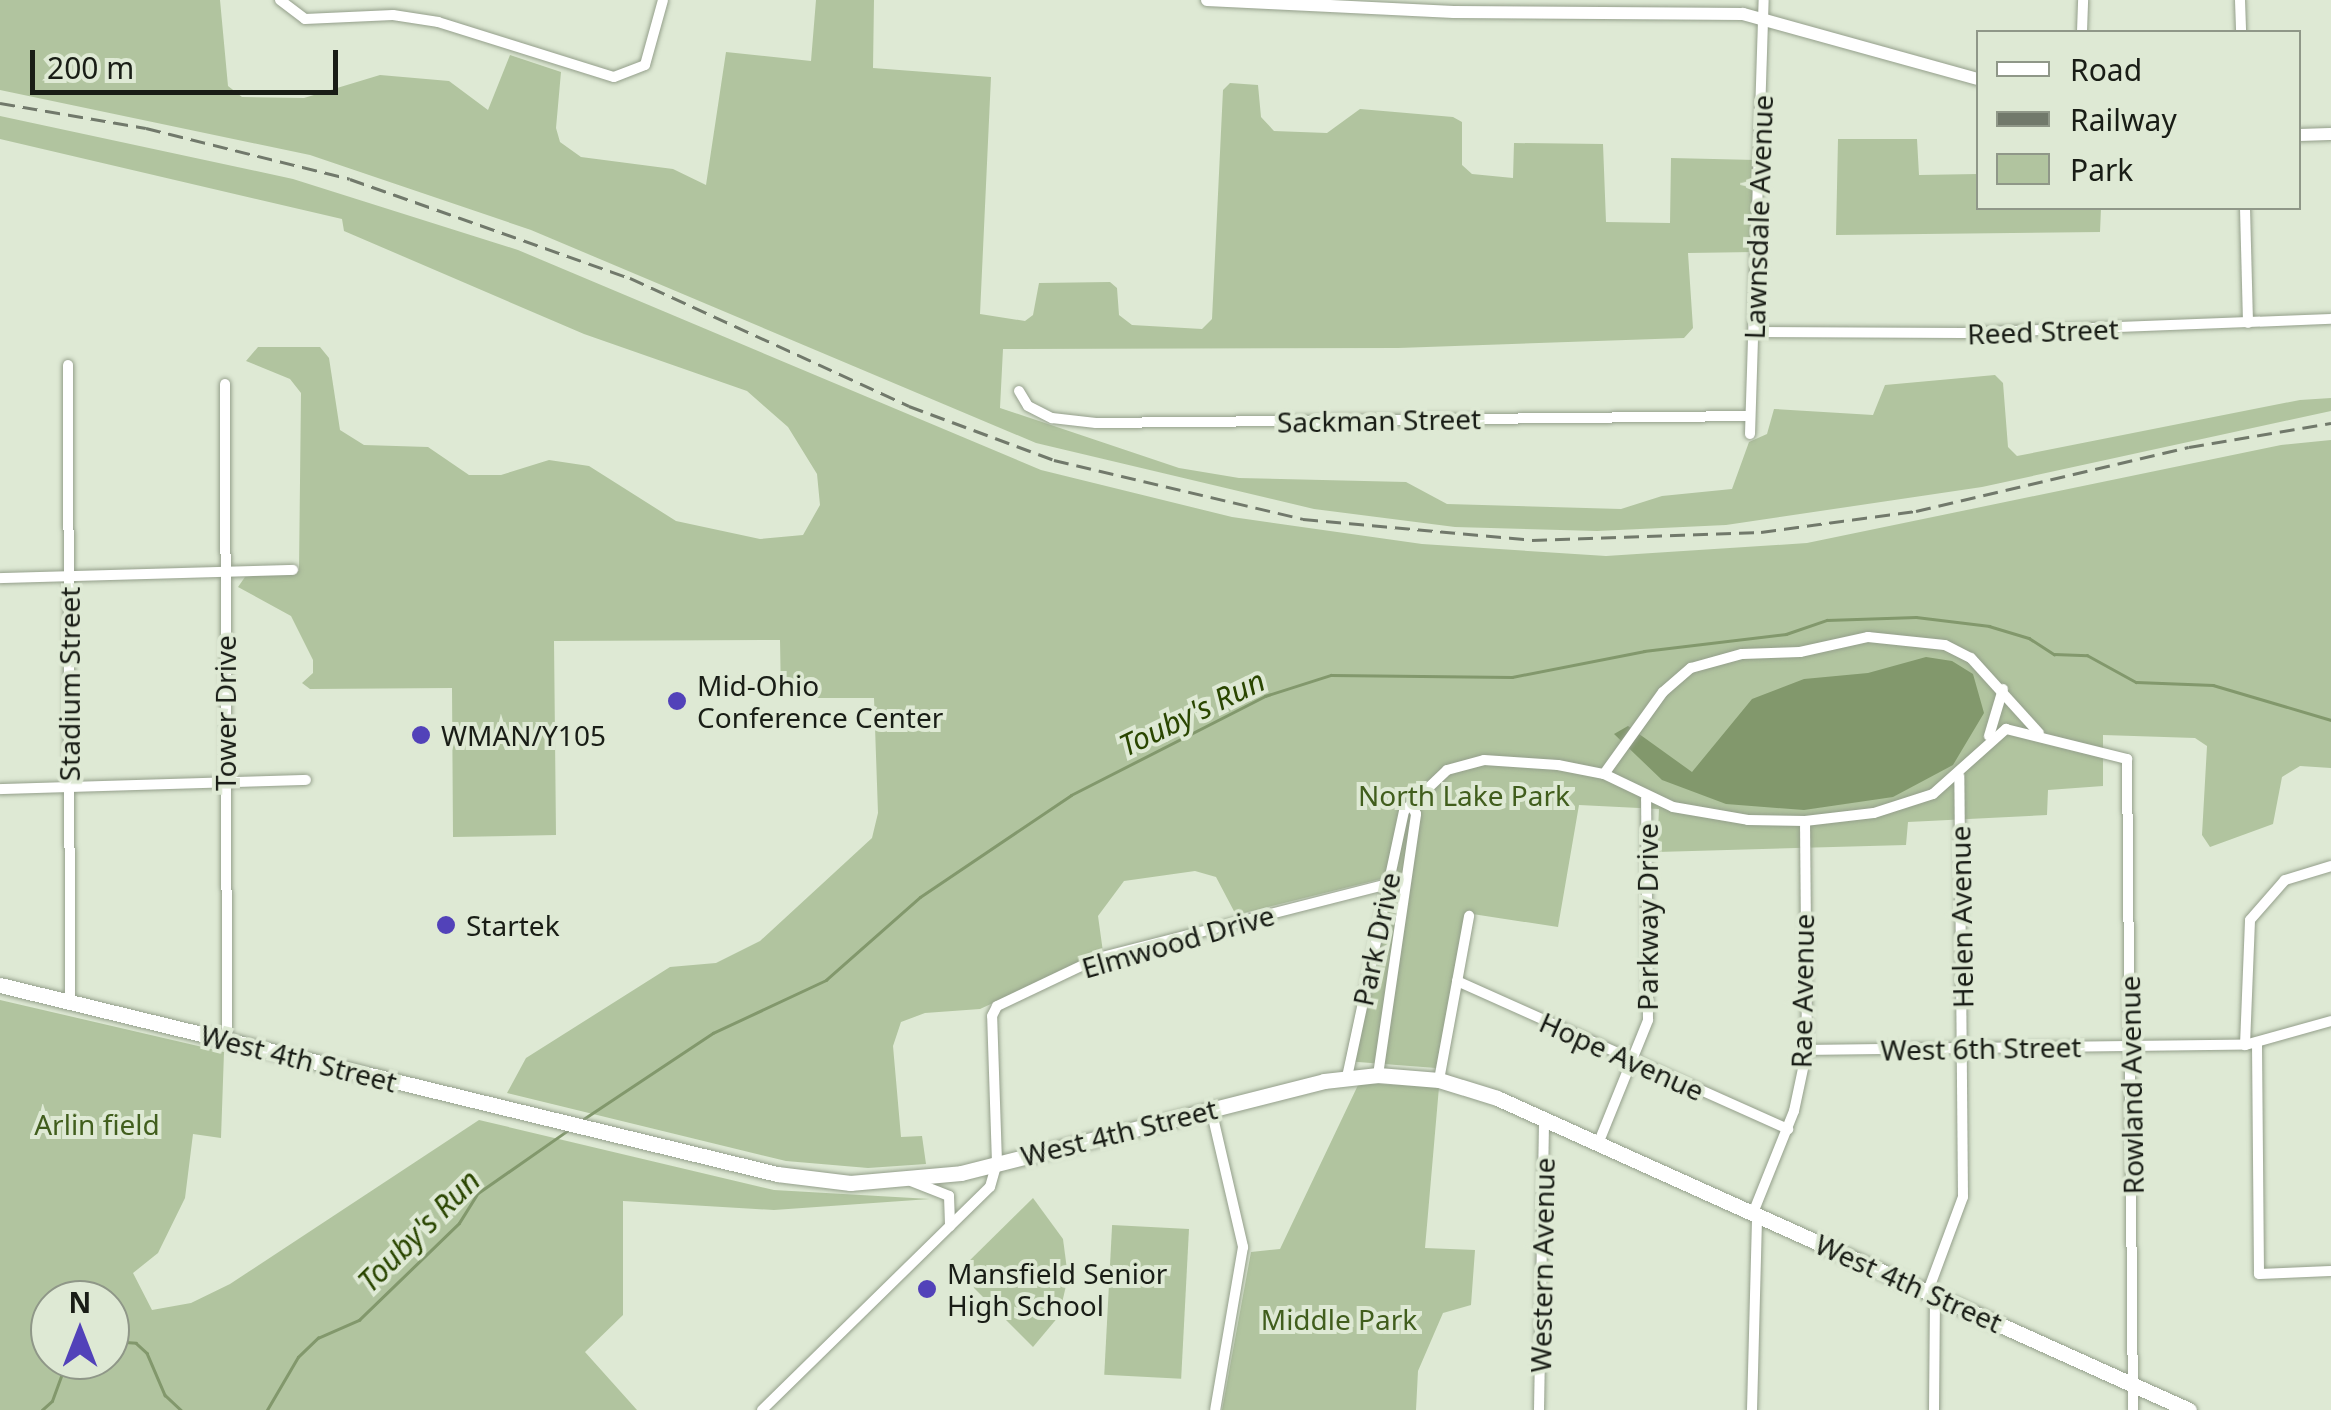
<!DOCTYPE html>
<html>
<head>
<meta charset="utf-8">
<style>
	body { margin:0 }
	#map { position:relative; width:2331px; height:1410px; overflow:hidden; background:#dee9d4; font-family:"Noto Sans",sans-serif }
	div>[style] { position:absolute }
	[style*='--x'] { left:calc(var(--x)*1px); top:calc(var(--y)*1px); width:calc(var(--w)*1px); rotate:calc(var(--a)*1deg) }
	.green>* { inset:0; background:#b1c49f; transform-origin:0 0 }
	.water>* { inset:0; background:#82986c }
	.stream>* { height:2.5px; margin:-1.25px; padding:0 1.25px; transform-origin:1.25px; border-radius:1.25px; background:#82986c }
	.roads { filter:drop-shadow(0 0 2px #949f8b) drop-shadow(0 0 2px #949f8b) }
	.minor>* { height:10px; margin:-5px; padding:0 5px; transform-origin:5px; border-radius:5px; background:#fff }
	.tertiary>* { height:12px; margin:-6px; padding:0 6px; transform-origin:6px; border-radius:6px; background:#fff }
	.secondary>* { height:15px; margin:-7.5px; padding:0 7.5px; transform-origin:7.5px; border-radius:7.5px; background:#fff }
	.rail>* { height:2.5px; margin-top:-1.25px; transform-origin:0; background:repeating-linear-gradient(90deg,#71796b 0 15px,transparent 0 23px) }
	.dots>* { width:28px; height:28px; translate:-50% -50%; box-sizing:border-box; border:5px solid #dee9d4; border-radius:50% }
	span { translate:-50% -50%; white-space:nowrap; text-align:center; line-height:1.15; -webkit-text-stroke:8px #dee9d4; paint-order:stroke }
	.street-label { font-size:28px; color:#191d16 }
	.poi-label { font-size:28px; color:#191d16 }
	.left { translate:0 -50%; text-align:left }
	.park-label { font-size:28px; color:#415e1d }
	.water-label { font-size:30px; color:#2a4600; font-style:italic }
	.legend { position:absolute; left:1976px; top:30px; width:325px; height:180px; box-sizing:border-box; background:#dee9d4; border:2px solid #8f9788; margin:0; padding:12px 18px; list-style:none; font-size:30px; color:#191d16 }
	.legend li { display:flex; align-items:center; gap:20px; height:50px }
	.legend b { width:50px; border:2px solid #8f9788 }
	.north { position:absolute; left:30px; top:1280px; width:100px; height:100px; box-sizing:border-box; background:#dee9d4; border:2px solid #8f9788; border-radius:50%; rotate:0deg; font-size:28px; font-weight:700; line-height:40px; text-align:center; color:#191d16 }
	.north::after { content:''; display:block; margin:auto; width:35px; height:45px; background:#5242b9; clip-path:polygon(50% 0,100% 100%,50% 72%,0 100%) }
	.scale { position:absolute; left:30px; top:50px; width:308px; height:45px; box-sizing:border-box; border:5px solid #191d16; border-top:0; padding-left:12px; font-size:30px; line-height:35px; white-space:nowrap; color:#191d16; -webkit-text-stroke:8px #dee9d4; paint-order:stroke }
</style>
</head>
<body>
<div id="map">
	<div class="green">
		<i style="clip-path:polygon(0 0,220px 0,228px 86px,242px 97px,304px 98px,380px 75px,449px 81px,488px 110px,510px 55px,561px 72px,556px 128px,560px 142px,581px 157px,673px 169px,706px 185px,726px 52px,811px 61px,816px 0,874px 0,873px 68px,991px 77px,980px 314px,1025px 321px,1033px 315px,1039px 283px,1110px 282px,1117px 288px,1119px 315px,1132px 325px,1202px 329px,1212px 319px,1223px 90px,1230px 83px,1258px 85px,1261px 117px,1274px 131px,1327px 133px,1360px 109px,1453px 117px,1462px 122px,1462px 165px,1472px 174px,1513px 178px,1514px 143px,1603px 144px,1606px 222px,1670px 223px,1671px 158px,1756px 160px,1754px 252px,1688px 253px,1693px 328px,1684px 338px,1398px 348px,1003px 349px,1000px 408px,1179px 468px,1239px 478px,1406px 482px,1447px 504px,1621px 509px,1662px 496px,1732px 489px,1749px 442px,1767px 434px,1774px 409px,1873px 415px,1885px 385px,1995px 375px,2003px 383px,2008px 447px,2017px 456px,2300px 400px,2331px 398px,2331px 411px,1982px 487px,1726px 525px,1597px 531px,1455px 527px,1314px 509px,1036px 443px,531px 230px,310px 155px,0 90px)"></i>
		<i style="clip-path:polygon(0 116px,293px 179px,518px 250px,1041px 470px,1232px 517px,1422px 544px,1606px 556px,1807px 543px,2281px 445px,2331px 440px,2331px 768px,2300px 766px,2282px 777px,2273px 824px,2210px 847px,2202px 835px,2207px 746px,2195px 738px,2103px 735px,2103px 786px,2048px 790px,2047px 815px,1908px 822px,1906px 845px,1657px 852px,1659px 809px,1579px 805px,1558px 927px,1466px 913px,1436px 1068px,1345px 1061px,1385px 878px,1236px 915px,1216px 877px,1195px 871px,1124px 881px,1098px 916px,1103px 952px,980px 1009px,925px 1013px,901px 1022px,893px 1046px,901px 1137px,922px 1136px,926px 1164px,868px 1168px,786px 1161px,507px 1093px,526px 1058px,670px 967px,716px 963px,760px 941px,872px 838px,878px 813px,874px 698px,781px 698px,780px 640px,554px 641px,556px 835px,453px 837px,452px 688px,310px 689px,302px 683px,313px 673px,313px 660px,291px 616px,238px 587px,245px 577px,299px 571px,301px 393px,290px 379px,246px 361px,258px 347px,320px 347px,329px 358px,340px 430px,364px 445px,428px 447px,469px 475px,501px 475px,549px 460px,589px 466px,676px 521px,760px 539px,803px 535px,820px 505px,817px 474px,788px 427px,747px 391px,584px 334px,344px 231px,342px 219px,0 139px)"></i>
		<i style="clip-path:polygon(1838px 139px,1917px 139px,1919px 175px,1978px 174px,1978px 208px,2101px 208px,2100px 232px,1836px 235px)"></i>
		<i style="clip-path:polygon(evenodd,0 1000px,224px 1052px,221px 1138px,193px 1134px,185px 1198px,158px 1253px,133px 1273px,152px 1310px,191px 1303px,230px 1284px,479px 1120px,774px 1190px,930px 1199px,774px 1210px,623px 1201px,623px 1315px,585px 1352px,637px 1410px,0 1410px,0 1000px,50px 1300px,110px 1300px,110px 1360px,50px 1360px,50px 1300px)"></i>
		<i style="clip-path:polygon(1359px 1083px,1439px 1087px,1425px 1248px,1475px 1250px,1471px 1305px,1443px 1313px,1418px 1371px,1416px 1410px,1222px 1410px,1251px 1252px,1280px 1249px)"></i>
		<i style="clip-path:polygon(1033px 1198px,1063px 1239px,1068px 1277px,1059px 1316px,1033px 1347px,963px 1277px,963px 1267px)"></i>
		<i style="left:1189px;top:1229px;width:150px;height:77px;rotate:93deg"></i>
	</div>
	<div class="water">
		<i style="clip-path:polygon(1926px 657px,1952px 661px,1973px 674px,1984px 713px,1953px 765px,1893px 797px,1804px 810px,1726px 804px,1662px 780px,1614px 734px,1628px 726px,1692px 772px,1752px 699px,1804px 679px,1868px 673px)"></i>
	</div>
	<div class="stream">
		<i style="--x:582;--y:1120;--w:157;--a:-33.6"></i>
		<i style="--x:713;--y:1033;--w:125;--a:-25.1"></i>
		<i style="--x:826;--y:980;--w:125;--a:-41.4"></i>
		<i style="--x:920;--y:897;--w:182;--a:-34"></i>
		<i style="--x:1071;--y:795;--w:218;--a:-27"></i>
		<i style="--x:1265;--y:696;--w:69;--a:-17.7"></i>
		<i style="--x:1331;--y:675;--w:181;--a:0.6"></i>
		<i style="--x:1512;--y:677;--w:135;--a:-11.1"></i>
		<i style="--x:1644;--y:651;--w:143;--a:-6.8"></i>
		<i style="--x:1786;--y:634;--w:43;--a:-18.9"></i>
		<i style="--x:1827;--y:620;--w:89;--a:-1.9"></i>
		<i style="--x:1916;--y:617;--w:74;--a:7"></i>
		<i style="--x:1989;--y:626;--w:42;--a:16.7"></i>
		<i style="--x:2029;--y:638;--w:30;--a:33"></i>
		<i style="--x:2054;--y:654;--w:33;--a:2"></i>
		<i style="--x:2087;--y:655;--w:56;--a:28.9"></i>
		<i style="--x:2136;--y:682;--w:77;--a:2.2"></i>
		<i style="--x:2213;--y:685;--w:123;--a:16.5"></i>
		<i style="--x:110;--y:1341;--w:26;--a:4"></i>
		<i style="--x:136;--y:1343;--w:15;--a:42"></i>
		<i style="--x:147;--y:1353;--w:46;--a:66.8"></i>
		<i style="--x:165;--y:1395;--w:22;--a:43"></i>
		<i style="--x:42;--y:1410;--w:13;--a:-42"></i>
		<i style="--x:52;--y:1401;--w:44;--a:-69.9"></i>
		<i style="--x:267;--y:1410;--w:61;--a:-59.7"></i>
		<i style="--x:298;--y:1357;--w:28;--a:-44"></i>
		<i style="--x:318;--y:1338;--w:45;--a:-23.7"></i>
		<i style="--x:359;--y:1320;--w:139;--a:-44.1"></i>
		<i style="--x:459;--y:1223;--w:36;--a:-58"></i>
		<i style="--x:478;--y:1193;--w:108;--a:-34.9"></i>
	</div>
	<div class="roads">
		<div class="minor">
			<i style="--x:280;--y:0;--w:31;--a:37"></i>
			<i style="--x:305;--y:19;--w:88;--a:-2.6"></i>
			<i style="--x:393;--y:15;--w:46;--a:8.8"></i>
			<i style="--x:438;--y:22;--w:184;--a:17.4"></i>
			<i style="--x:614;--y:77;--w:33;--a:-21"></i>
			<i style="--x:645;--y:65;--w:67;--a:-74.5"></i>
			<i style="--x:2240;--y:0;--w:32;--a:88"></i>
			<i style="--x:2082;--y:32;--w:32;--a:-88"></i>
			<i style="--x:2245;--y:208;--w:115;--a:88.5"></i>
			<i style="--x:1755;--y:332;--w:208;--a:0.3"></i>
			<i style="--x:1963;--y:333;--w:368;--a:-2.2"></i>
			<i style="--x:68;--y:365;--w:637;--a:89.82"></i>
			<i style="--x:225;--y:384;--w:657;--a:89.83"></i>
			<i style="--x:1019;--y:391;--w:17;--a:59"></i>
			<i style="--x:1028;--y:406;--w:27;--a:27"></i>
			<i style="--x:1052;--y:418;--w:44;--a:6.5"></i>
			<i style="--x:1096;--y:423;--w:654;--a:-0.61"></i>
			<i style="--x:1750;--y:434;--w:434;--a:-88.2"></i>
			<i style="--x:0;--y:578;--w:293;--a:-1.6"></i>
			<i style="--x:1989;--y:736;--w:49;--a:-73.4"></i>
			<i style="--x:1604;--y:774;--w:101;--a:-54.3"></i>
			<i style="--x:1663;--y:692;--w:37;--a:-41"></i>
			<i style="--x:1691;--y:668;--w:53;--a:-15.4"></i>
			<i style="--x:1742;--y:654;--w:58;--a:-2"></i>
			<i style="--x:1800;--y:652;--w:70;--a:-12.4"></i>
			<i style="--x:1868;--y:637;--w:77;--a:5.9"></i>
			<i style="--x:1945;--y:645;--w:29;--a:27"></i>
			<i style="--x:1971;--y:658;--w:101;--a:47.8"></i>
			<i style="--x:0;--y:789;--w:306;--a:-1.7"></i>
			<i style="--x:1457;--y:981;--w:363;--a:24.1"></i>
			<i style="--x:2257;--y:1044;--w:230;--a:89.5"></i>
			<i style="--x:2259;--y:1274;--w:72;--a:-2.4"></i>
			<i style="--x:2245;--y:1045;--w:125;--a:-87.7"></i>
			<i style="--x:2250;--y:920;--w:53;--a:-48.8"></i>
			<i style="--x:2285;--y:880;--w:48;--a:-16.9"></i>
			<i style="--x:1807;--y:1050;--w:438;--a:-0.7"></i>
			<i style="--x:2245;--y:1045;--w:89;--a:-15.6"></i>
			<i style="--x:1378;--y:1075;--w:264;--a:-81.7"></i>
			<i style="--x:1416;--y:814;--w:9;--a:-117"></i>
			<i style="--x:1347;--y:1077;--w:272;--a:-77.9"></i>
			<i style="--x:1404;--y:811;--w:59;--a:-43.6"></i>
			<i style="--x:1447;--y:770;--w:38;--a:-15"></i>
			<i style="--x:1484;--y:760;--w:74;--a:3.9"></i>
			<i style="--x:1558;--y:765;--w:47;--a:11.1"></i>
			<i style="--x:1604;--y:774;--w:76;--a:25.6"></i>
			<i style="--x:1673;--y:807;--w:76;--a:9.8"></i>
			<i style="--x:1748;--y:820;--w:57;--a:1"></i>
			<i style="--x:1805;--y:821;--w:69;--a:-6.6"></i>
			<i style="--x:1874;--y:813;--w:62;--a:-17.9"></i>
			<i style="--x:1933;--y:794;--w:98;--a:-41.7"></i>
			<i style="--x:2006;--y:729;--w:125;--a:13.9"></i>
			<i style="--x:2127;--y:759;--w:651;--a:89.47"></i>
			<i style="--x:1439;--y:1080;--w:167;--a:-79.6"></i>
			<i style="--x:1211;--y:1109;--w:142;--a:76.9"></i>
			<i style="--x:1243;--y:1247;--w:165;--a:99.7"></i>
			<i style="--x:1598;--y:1144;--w:134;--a:-68"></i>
			<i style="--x:1648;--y:1020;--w:221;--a:-90.5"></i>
			<i style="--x:911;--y:1181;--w:41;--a:21.5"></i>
			<i style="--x:949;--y:1196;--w:30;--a:88"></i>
			<i style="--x:1753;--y:1213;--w:110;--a:-68.1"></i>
			<i style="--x:1794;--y:1111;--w:62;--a:-78"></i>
			<i style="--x:1807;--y:1050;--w:229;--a:-90.5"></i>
			<i style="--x:1928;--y:1291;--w:100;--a:-69.6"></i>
			<i style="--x:1963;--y:1197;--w:421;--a:-90.5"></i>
			<i style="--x:762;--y:1410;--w:319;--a:-44.4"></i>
			<i style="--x:990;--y:1187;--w:25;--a:-74"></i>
			<i style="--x:997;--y:1163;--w:147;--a:-91.9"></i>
			<i style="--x:992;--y:1016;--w:11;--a:-63"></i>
			<i style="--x:997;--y:1006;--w:112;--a:-25.4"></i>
			<i style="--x:1098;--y:958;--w:315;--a:-14.3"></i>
			<i style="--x:1539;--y:1410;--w:290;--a:-89"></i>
			<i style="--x:1752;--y:1410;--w:195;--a:-88.5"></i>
			<i style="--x:1934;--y:1410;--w:116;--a:-89.5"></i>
		</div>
		<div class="tertiary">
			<i style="--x:1207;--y:0;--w:247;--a:2.8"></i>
			<i style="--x:1454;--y:12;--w:289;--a:0.4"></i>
			<i style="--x:1743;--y:14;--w:244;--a:15.5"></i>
			<i style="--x:2298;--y:135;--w:33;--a:-2"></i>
		</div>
		<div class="secondary">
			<i style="--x:0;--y:985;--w:800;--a:13.67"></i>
			<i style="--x:777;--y:1174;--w:74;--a:7"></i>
			<i style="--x:850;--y:1183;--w:111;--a:-5.1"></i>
			<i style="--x:961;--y:1173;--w:374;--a:-14.2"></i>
			<i style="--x:1324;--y:1081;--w:54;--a:-6.3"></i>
			<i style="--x:1378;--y:1075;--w:61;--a:4.7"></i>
			<i style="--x:1439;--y:1080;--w:61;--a:17.2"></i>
			<i style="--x:1497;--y:1098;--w:759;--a:24.27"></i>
		</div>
	</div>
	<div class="rail">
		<i style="--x:0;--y:103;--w:148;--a:9.7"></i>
		<i style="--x:146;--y:128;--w:210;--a:14"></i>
		<i style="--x:350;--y:179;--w:297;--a:19.5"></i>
		<i style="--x:630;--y:278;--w:307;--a:24.6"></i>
		<i style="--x:909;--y:406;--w:155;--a:20.4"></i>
		<i style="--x:1054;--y:460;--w:256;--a:13.3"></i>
		<i style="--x:1303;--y:519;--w:230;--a:5.2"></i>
		<i style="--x:1532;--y:540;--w:229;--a:-2"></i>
		<i style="--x:1761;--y:532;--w:156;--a:-7.7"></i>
		<i style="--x:1916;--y:511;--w:280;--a:-13.2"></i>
		<i style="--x:2189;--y:447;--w:144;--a:-9.6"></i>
	</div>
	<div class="dots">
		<i style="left:677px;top:701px;background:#5242b9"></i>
		<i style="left:421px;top:735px;background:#5242b9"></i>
		<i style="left:446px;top:925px;background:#5242b9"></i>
		<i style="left:927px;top:1289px;background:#5242b9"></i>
	</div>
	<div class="street-label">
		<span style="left:1758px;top:217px;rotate:-88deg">Lawnsdale Avenue</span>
		<span style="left:2043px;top:331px;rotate:-2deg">Reed Street</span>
		<span style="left:1379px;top:420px;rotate:-1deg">Sackman Street</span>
		<span style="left:69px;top:684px;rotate:-90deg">Stadium Street</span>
		<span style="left:225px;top:713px;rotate:-90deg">Tower Drive</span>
		<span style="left:1647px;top:917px;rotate:-90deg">Parkway Drive</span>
		<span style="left:1961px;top:917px;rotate:-91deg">Helen Avenue</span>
		<span style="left:1376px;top:939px;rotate:-78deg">Park Drive</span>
		<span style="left:1178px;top:941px;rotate:-16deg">Elmwood Drive</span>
		<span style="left:1802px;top:991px;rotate:-89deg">Rae Avenue</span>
		<span style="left:1981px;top:1048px;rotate:-1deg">West 6th Street</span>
		<span style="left:1622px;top:1056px;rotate:24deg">Hope Avenue</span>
		<span style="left:299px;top:1058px;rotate:14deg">West 4th Street</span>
		<span style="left:2131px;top:1085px;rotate:-91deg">Rowland Avenue</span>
		<span style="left:1119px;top:1132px;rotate:-14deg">West 4th Street</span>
		<span style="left:1542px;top:1265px;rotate:-89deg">Western Avenue</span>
		<span style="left:1909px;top:1283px;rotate:24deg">West 4th Street</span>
	</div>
	<div class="poi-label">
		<span class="left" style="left:697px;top:701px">Mid-Ohio<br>Conference Center</span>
		<span class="left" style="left:441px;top:735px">WMAN/Y105</span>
		<span class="left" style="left:466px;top:925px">Startek</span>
		<span class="left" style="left:947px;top:1289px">Mansfield Senior<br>High School</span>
	</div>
	<div class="park-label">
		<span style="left:1464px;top:795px">North Lake Park</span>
		<span style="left:97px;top:1124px">Arlin field</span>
		<span style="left:1339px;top:1319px">Middle Park</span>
	</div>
	<div class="water-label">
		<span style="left:1192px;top:713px;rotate:-26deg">Touby's Run</span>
		<span style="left:419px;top:1231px;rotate:-45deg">Touby's Run</span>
	</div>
	<ul class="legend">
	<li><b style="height:12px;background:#fff"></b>Road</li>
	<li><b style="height:12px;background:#71796b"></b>Railway</li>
	<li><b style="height:28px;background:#b1c49f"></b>Park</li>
	</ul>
	<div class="north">N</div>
	<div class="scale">200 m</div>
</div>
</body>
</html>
